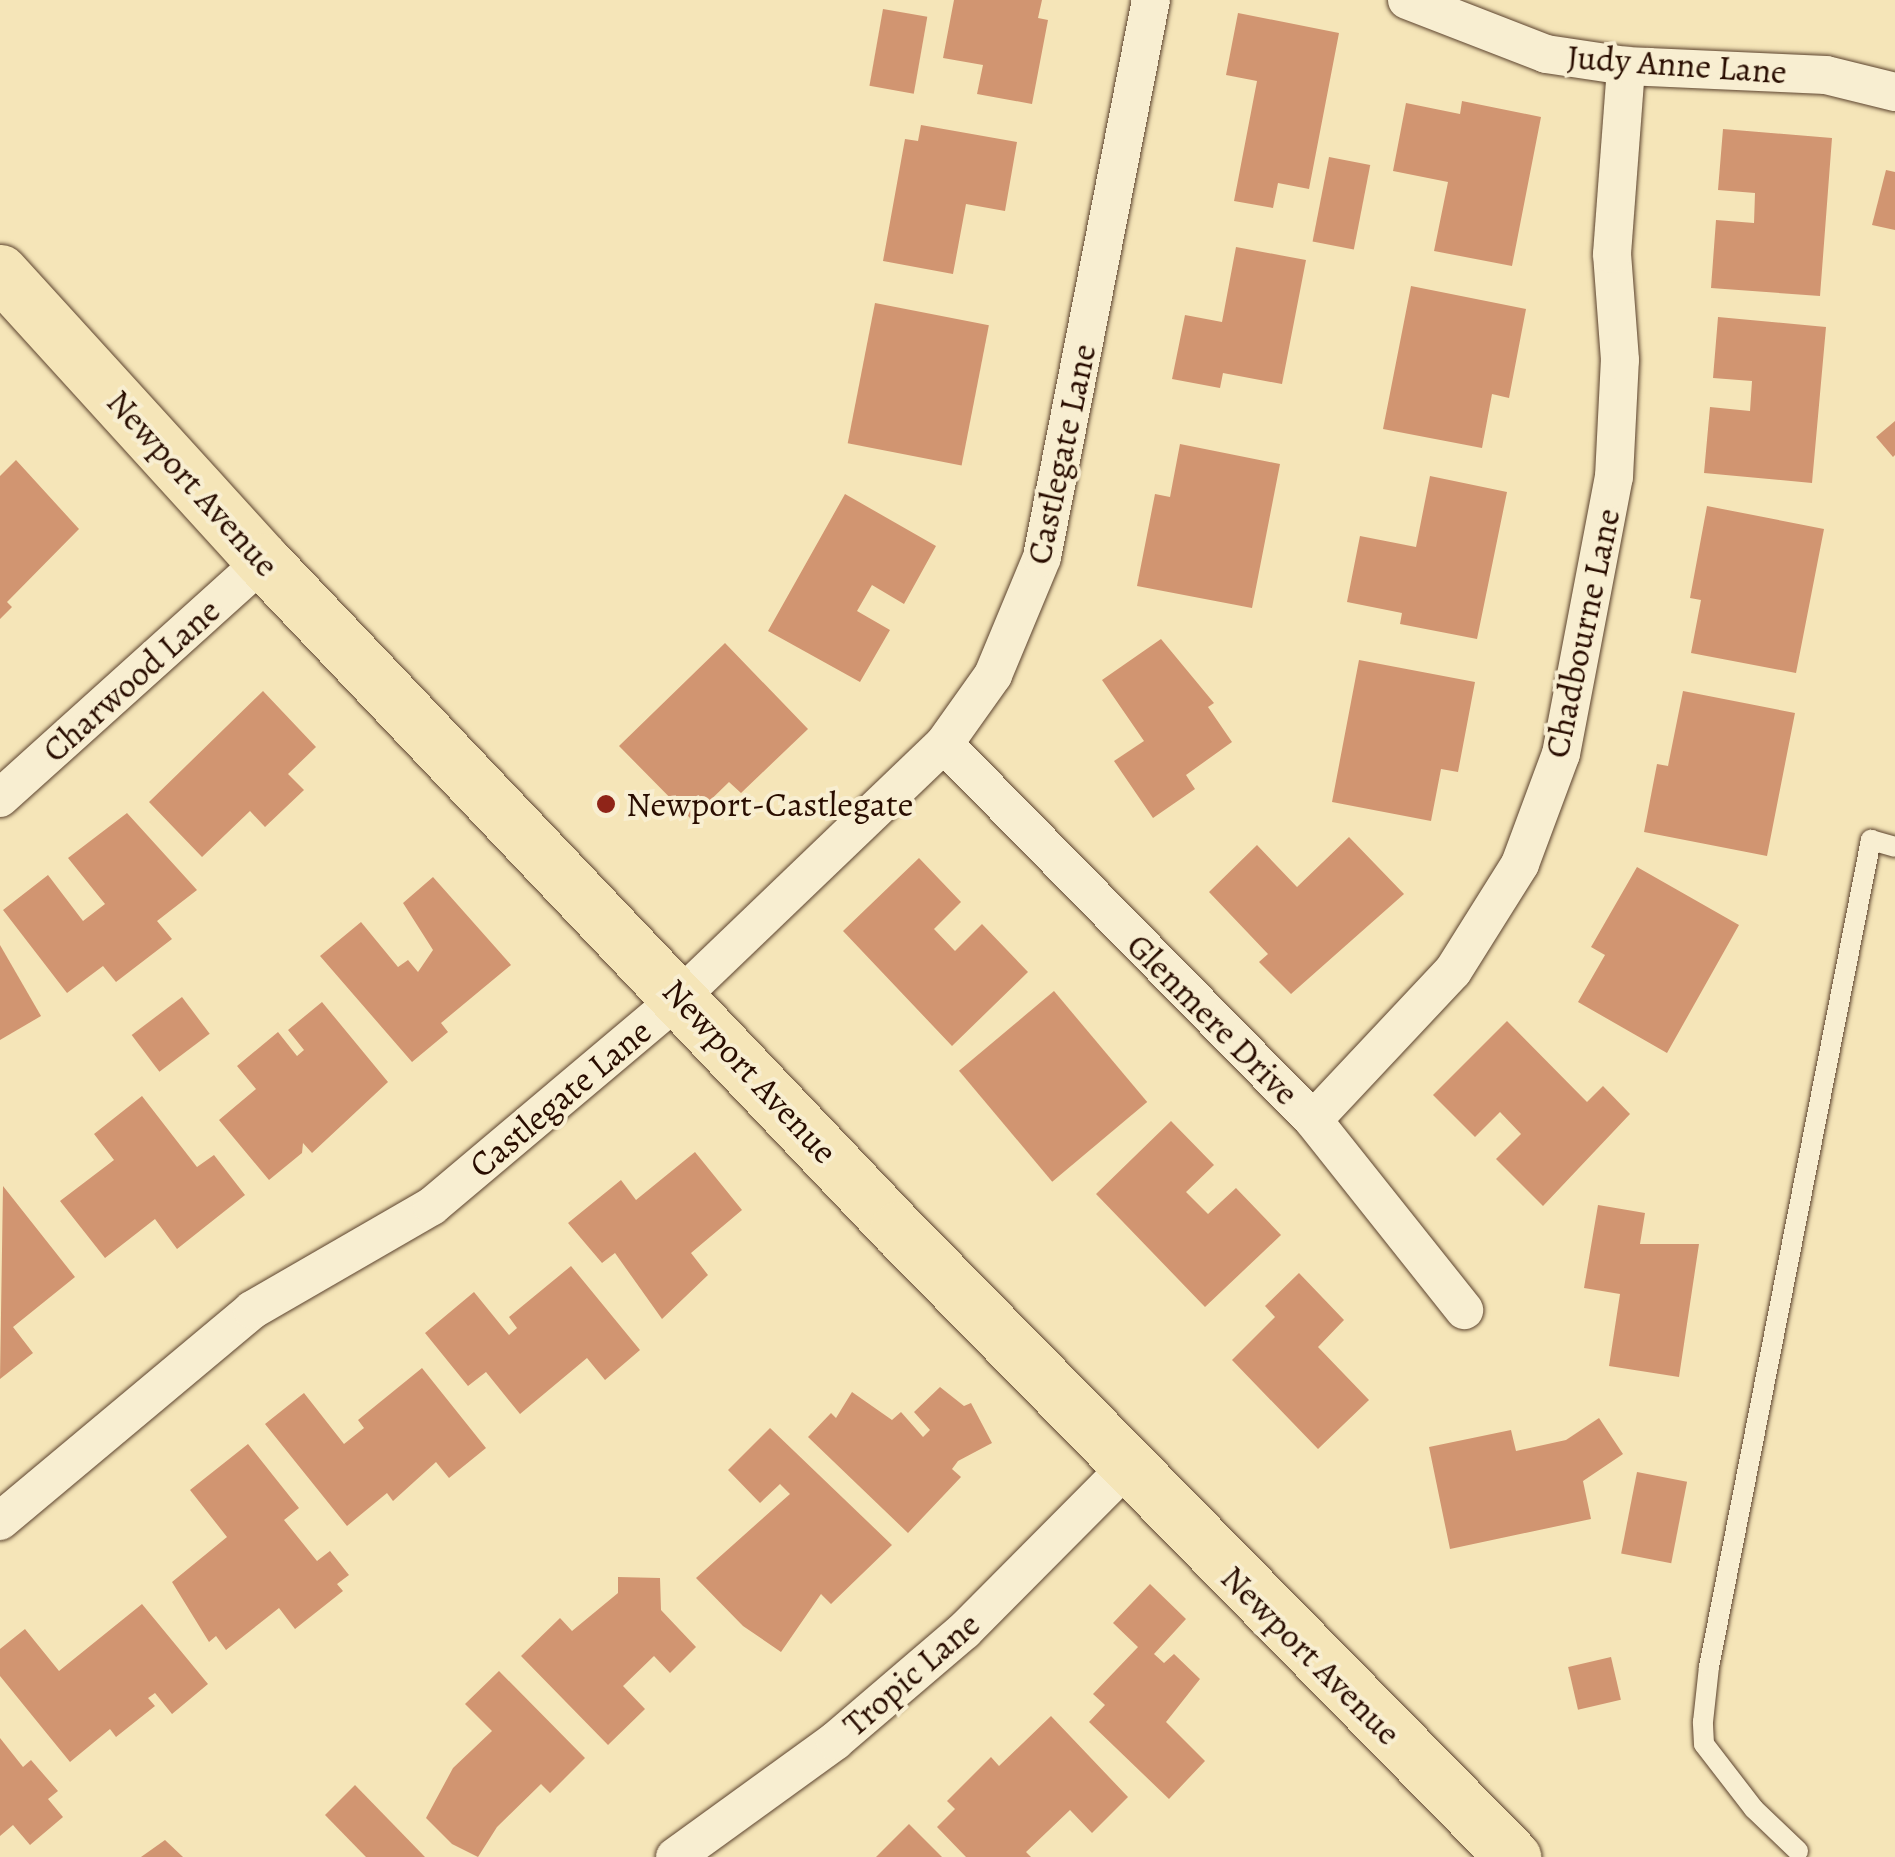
<!DOCTYPE html>
<html>
<head>
<meta charset="utf-8">
<style>
	body { margin:0 }
	#map { position:relative; width:1895px; height:1857px; overflow:hidden; background:#f5e5b8; font-family:Alegreya,serif }
	div>[style] { position:absolute }
	[style*='--x'] { left:calc(var(--x)*1px); top:calc(var(--y)*1px); width:calc(var(--w)*1px); rotate:calc(var(--a)*1deg) }
	.building>* { inset:0; background:#d19571; transform-origin:0 0 }
	.roads { filter:drop-shadow(0 0 2px #5c432e) drop-shadow(0 0 2px #5c432e) }
	.lane>* { height:20px; margin:-10px; padding:0 10px; transform-origin:10px; border-radius:10px; background:#f8eed1 }
	.street>* { height:38px; margin:-19px; padding:0 19px; transform-origin:19px; border-radius:19px; background:#f8eed1 }
	.primary>* { height:55px; margin:-27.5px; padding:0 27.5px; transform-origin:27.5px; border-radius:27.5px; background:#f5e5b8 }
	.dots>* { width:28px; height:28px; translate:-50% -50%; box-sizing:border-box; border:5px solid #f8eed1; border-radius:50% }
	span { translate:-50% -50%; white-space:nowrap; text-align:center; line-height:1.15; -webkit-text-stroke:8px #f8eed1; paint-order:stroke }
	.street-label { font-size:35px; color:#290d00 }
	.poi-label { font-size:35px; color:#290d00 }
	.left { translate:0 -50%; text-align:left }
</style>
</head>
<body>
<div id="map">
	<div class="building">
		<i style="clip-path:polygon(954px 0,1042px 0,1038px 18px,1048px 20px,1032px 104px,977px 94px,983px 65px,943px 58px)"></i>
		<i style="left:883px;top:9px;width:45px;height:78px;rotate:10deg"></i>
		<i style="clip-path:polygon(1238px 13px,1339px 33px,1309px 189px,1278px 183px,1273px 208px,1234px 201px,1257px 81px,1226px 75px)"></i>
		<i style="clip-path:polygon(1462px 101px,1541px 117px,1512px 266px,1434px 251px,1448px 182px,1393px 171px,1406px 103px,1460px 114px)"></i>
		<i style="clip-path:polygon(921px 125px,1017px 142px,1005px 211px,966px 204px,953px 274px,883px 261px,905px 139px,918px 141px)"></i>
		<i style="clip-path:polygon(1723px 129px,1832px 138px,1820px 296px,1711px 288px,1716px 220px,1754px 223px,1755px 193px,1718px 190px)"></i>
		<i style="left:1329px;top:157px;width:42px;height:86px;rotate:11deg"></i>
		<i style="clip-path:polygon(1886px 170px,1895px 172px,1895px 230px,1872px 225px)"></i>
		<i style="clip-path:polygon(1236px 247px,1306px 260px,1282px 384px,1223px 373px,1220px 388px,1172px 379px,1185px 315px,1222px 322px)"></i>
		<i style="clip-path:polygon(1411px 286px,1526px 309px,1509px 398px,1492px 394px,1482px 448px,1383px 429px)"></i>
		<i style="left:875px;top:303px;width:116px;height:143px;rotate:11deg"></i>
		<i style="clip-path:polygon(1718px 317px,1826px 327px,1812px 483px,1704px 473px,1710px 407px,1750px 411px,1752px 381px,1713px 378px)"></i>
		<i style="clip-path:polygon(1895px 421px,1895px 455px,1893px 457px,1876px 437px)"></i>
		<i style="clip-path:polygon(1180px 444px,1280px 464px,1252px 608px,1137px 586px,1155px 494px,1170px 497px)"></i>
		<i style="clip-path:polygon(16px 460px,79px 529px,7px 602px,12px 607px,0 619px,0 476px)"></i>
		<i style="clip-path:polygon(1430px 476px,1507px 492px,1477px 639px,1400px 624px,1402px 613px,1347px 602px,1360px 536px,1416px 547px)"></i>
		<i style="clip-path:polygon(845px 494px,936px 546px,904px 604px,872px 585px,857px 611px,890px 630px,860px 682px,768px 631px)"></i>
		<i style="clip-path:polygon(1707px 506px,1824px 529px,1796px 673px,1691px 653px,1701px 600px,1690px 598px)"></i>
		<i style="clip-path:polygon(1161px 639px,1214px 703px,1208px 707px,1232px 742px,1186px 775px,1195px 789px,1153px 818px,1114px 761px,1144px 741px,1102px 680px)"></i>
		<i style="clip-path:polygon(725px 643px,808px 729px,741px 793px,729px 782px,691px 819px,619px 746px)"></i>
		<i style="clip-path:polygon(1359px 660px,1475px 682px,1458px 772px,1441px 769px,1431px 821px,1332px 802px)"></i>
		<i style="clip-path:polygon(263px 691px,316px 747px,288px 774px,304px 790px,265px 827px,250px 811px,202px 857px,149px 802px)"></i>
		<i style="clip-path:polygon(1683px 691px,1795px 713px,1767px 856px,1644px 832px,1657px 764px,1668px 766px)"></i>
		<i style="clip-path:polygon(127px 813px,197px 890px,157px 921px,172px 939px,116px 982px,103px 966px,67px 993px,3px 910px,48px 875px,83px 921px,105px 904px,68px 858px)"></i>
		<i style="clip-path:polygon(1349px 837px,1404px 894px,1291px 994px,1259px 962px,1268px 954px,1209px 892px,1257px 845px,1297px 887px)"></i>
		<i style="clip-path:polygon(919px 858px,961px 902px,934px 929px,955px 951px,982px 924px,1028px 972px,952px 1046px,843px 931px)"></i>
		<i style="clip-path:polygon(1637px 867px,1739px 925px,1667px 1053px,1578px 1002px,1605px 955px,1591px 947px)"></i>
		<i style="clip-path:polygon(433px 877px,511px 965px,441px 1023px,448px 1032px,412px 1062px,320px 956px,361px 922px,398px 967px,408px 960px,418px 972px,433px 950px,403px 903px)"></i>
		<i style="clip-path:polygon(0 945px,41px 1016px,0 1040px)"></i>
		<i style="left:1054px;top:991px;width:145px;height:124px;rotate:50deg"></i>
		<i style="left:182px;top:997px;width:46px;height:63px;rotate:53deg"></i>
		<i style="clip-path:polygon(322px 1002px,388px 1082px,312px 1153px,303px 1143px,302px 1153px,269px 1180px,219px 1120px,256px 1089px,237px 1066px,278px 1032px,297px 1056px,304px 1050px,288px 1030px)"></i>
		<i style="clip-path:polygon(1507px 1021px,1587px 1102px,1603px 1086px,1630px 1114px,1543px 1206px,1496px 1159px,1521px 1134px,1500px 1112px,1475px 1137px,1433px 1095px)"></i>
		<i style="clip-path:polygon(142px 1096px,197px 1167px,214px 1155px,245px 1195px,177px 1249px,155px 1219px,105px 1258px,60px 1201px,114px 1160px,94px 1134px)"></i>
		<i style="clip-path:polygon(1171px 1121px,1214px 1165px,1186px 1192px,1208px 1214px,1236px 1188px,1281px 1235px,1205px 1307px,1096px 1194px)"></i>
		<i style="clip-path:polygon(695px 1152px,742px 1210px,691px 1253px,708px 1275px,662px 1319px,615px 1253px,602px 1263px,568px 1223px,621px 1180px,636px 1200px)"></i>
		<i style="clip-path:polygon(3px 1186px,75px 1277px,13px 1327px,33px 1353px,0 1379px)"></i>
		<i style="clip-path:polygon(1598px 1205px,1645px 1213px,1640px 1244px,1699px 1244px,1679px 1377px,1609px 1366px,1620px 1294px,1584px 1288px)"></i>
		<i style="clip-path:polygon(571px 1266px,640px 1350px,605px 1380px,587px 1358px,520px 1414px,486px 1372px,468px 1386px,425px 1333px,474px 1292px,509px 1335px,517px 1328px,509px 1317px)"></i>
		<i style="clip-path:polygon(1299px 1273px,1344px 1320px,1318px 1347px,1369px 1400px,1318px 1449px,1232px 1360px,1275px 1317px,1265px 1306px)"></i>
		<i style="clip-path:polygon(422px 1368px,486px 1448px,449px 1478px,436px 1462px,393px 1501px,387px 1493px,347px 1526px,265px 1424px,304px 1393px,344px 1444px,364px 1428px,358px 1420px)"></i>
		<i style="clip-path:polygon(940px 1387px,964px 1406px,971px 1403px,992px 1443px,958px 1461px,952px 1469px,961px 1477px,908px 1533px,808px 1437px,831px 1413px,836px 1418px,852px 1392px,892px 1420px,901px 1412px,923px 1437px,930px 1430px,914px 1412px)"></i>
		<i style="clip-path:polygon(1599px 1418px,1623px 1454px,1583px 1481px,1591px 1519px,1450px 1549px,1429px 1447px,1511px 1430px,1516px 1451px,1566px 1440px)"></i>
		<i style="clip-path:polygon(770px 1428px,892px 1545px,831px 1604px,821px 1594px,781px 1652px,743px 1626px,696px 1578px,790px 1494px,780px 1484px,760px 1503px,728px 1470px)"></i>
		<i style="clip-path:polygon(248px 1444px,299px 1508px,284px 1520px,317px 1561px,330px 1551px,349px 1575px,337px 1584px,343px 1591px,295px 1629px,279px 1608px,226px 1650px,216px 1636px,209px 1642px,172px 1582px,227px 1537px,190px 1490px)"></i>
		<i style="left:1637px;top:1472px;width:51px;height:83px;rotate:11deg"></i>
		<i style="clip-path:polygon(618px 1577px,660px 1578px,661px 1610px,696px 1647px,670px 1673px,654px 1656px,623px 1686px,645px 1709px,608px 1745px,521px 1656px,560px 1618px,572px 1631px,618px 1593px)"></i>
		<i style="clip-path:polygon(1150px 1584px,1186px 1619px,1154px 1654px,1164px 1663px,1174px 1654px,1200px 1679px,1166px 1722px,1205px 1761px,1169px 1799px,1089px 1722px,1105px 1705px,1093px 1694px,1138px 1647px,1113px 1623px)"></i>
		<i style="clip-path:polygon(142px 1604px,208px 1684px,172px 1714px,155px 1693px,148px 1698px,155px 1706px,116px 1737px,110px 1729px,70px 1762px,0 1676px,0 1649px,25px 1629px,59px 1671px)"></i>
		<i style="left:1611px;top:1657px;width:44px;height:44px;rotate:77deg"></i>
		<i style="clip-path:polygon(499px 1671px,585px 1758px,550px 1793px,541px 1784px,497px 1827px,478px 1857px,452px 1844px,426px 1818px,453px 1768px,492px 1731px,465px 1704px)"></i>
		<i style="clip-path:polygon(1051px 1716px,1128px 1797px,1092px 1833px,1070px 1810px,1026px 1852px,1031px 1857px,966px 1857px,937px 1827px,955px 1809px,947px 1801px,991px 1757px,999px 1766px)"></i>
		<i style="clip-path:polygon(0 1738px,23px 1767px,31px 1760px,58px 1791px,48px 1799px,63px 1817px,30px 1845px,13px 1825px,0 1836px)"></i>
		<i style="clip-path:polygon(355px 1785px,425px 1857px,366px 1857px,325px 1815px)"></i>
		<i style="clip-path:polygon(909px 1824px,942px 1857px,876px 1857px)"></i>
		<i style="clip-path:polygon(165px 1840px,183px 1857px,141px 1857px)"></i>
	</div>
	<div class="roads">
		<div class="lane">
			<i style="--x:1798;--y:1851;--w:61;--a:-136.3"></i>
			<i style="--x:1754;--y:1809;--w:82;--a:-127.6"></i>
			<i style="--x:1704;--y:1744;--w:22;--a:-93"></i>
			<i style="--x:1703;--y:1722;--w:55;--a:-83.8"></i>
			<i style="--x:1709;--y:1667;--w:843;--a:-78.92"></i>
			<i style="--x:1871;--y:840;--w:25;--a:16"></i>
		</div>
		<div class="street">
			<i style="--x:1407;--y:0;--w:149;--a:21.2"></i>
			<i style="--x:1546;--y:54;--w:81;--a:8.5"></i>
			<i style="--x:1626;--y:66;--w:200;--a:2.6"></i>
			<i style="--x:1826;--y:75;--w:71;--a:13.8"></i>
			<i style="--x:944;--y:744;--w:527;--a:45.54"></i>
			<i style="--x:1313;--y:1120;--w:243;--a:51.5"></i>
			<i style="--x:0;--y:798;--w:354;--a:-42"></i>
			<i style="--x:1313;--y:1120;--w:204;--a:-46.8"></i>
			<i style="--x:1453;--y:971;--w:126;--a:-57.9"></i>
			<i style="--x:1520;--y:864;--w:117;--a:-69.6"></i>
			<i style="--x:1561;--y:754;--w:282;--a:-79.2"></i>
			<i style="--x:1614;--y:477;--w:117;--a:-87.1"></i>
			<i style="--x:1620;--y:360;--w:106;--a:-94.3"></i>
			<i style="--x:1612;--y:254;--w:189;--a:-85.7"></i>
			<i style="--x:0;--y:1521;--w:329;--a:-39.9"></i>
			<i style="--x:252;--y:1310;--w:208;--a:-30"></i>
			<i style="--x:432;--y:1206;--w:326;--a:-40.1"></i>
			<i style="--x:681;--y:996;--w:364;--a:-43.8"></i>
			<i style="--x:944;--y:744;--w:85;--a:-54.6"></i>
			<i style="--x:993;--y:675;--w:128;--a:-67.4"></i>
			<i style="--x:1042;--y:557;--w:568;--a:-78.93"></i>
			<i style="--x:675;--y:1857;--w:198;--a:-35.9"></i>
			<i style="--x:835;--y:1741;--w:170;--a:-40.5"></i>
			<i style="--x:964;--y:1631;--w:231;--a:-45.2"></i>
		</div>
		<div class="primary">
			<i style="--x:0;--y:272;--w:391;--a:47.7"></i>
			<i style="--x:263;--y:561;--w:921;--a:46.5"></i>
			<i style="--x:897;--y:1229;--w:880;--a:45.55"></i>
		</div>
	</div>
	<div class="dots">
		<i style="left:606px;top:804px;background:#8f2418"></i>
	</div>
	<div class="street-label">
		<span style="left:1677px;top:64px;rotate:4deg">Judy Anne Lane</span>
		<span style="left:1061px;top:454px;rotate:-78deg">Castlegate Lane</span>
		<span style="left:193px;top:483px;rotate:48deg">Newport Avenue</span>
		<span style="left:1582px;top:633px;rotate:-78deg">Chadbourne Lane</span>
		<span style="left:131px;top:680px;rotate:-42deg">Charwood Lane</span>
		<span style="left:1213px;top:1019px;rotate:45deg">Glenmere Drive</span>
		<span style="left:750px;top:1071px;rotate:47deg">Newport Avenue</span>
		<span style="left:560px;top:1098px;rotate:-40deg">Castlegate Lane</span>
		<span style="left:1311px;top:1655px;rotate:45deg">Newport Avenue</span>
		<span style="left:911px;top:1674px;rotate:-41deg">Tropic Lane</span>
	</div>
	<div class="poi-label">
		<span class="left" style="left:626px;top:804px">Newport-Castlegate</span>
	</div>
</div>
</body>
</html>
